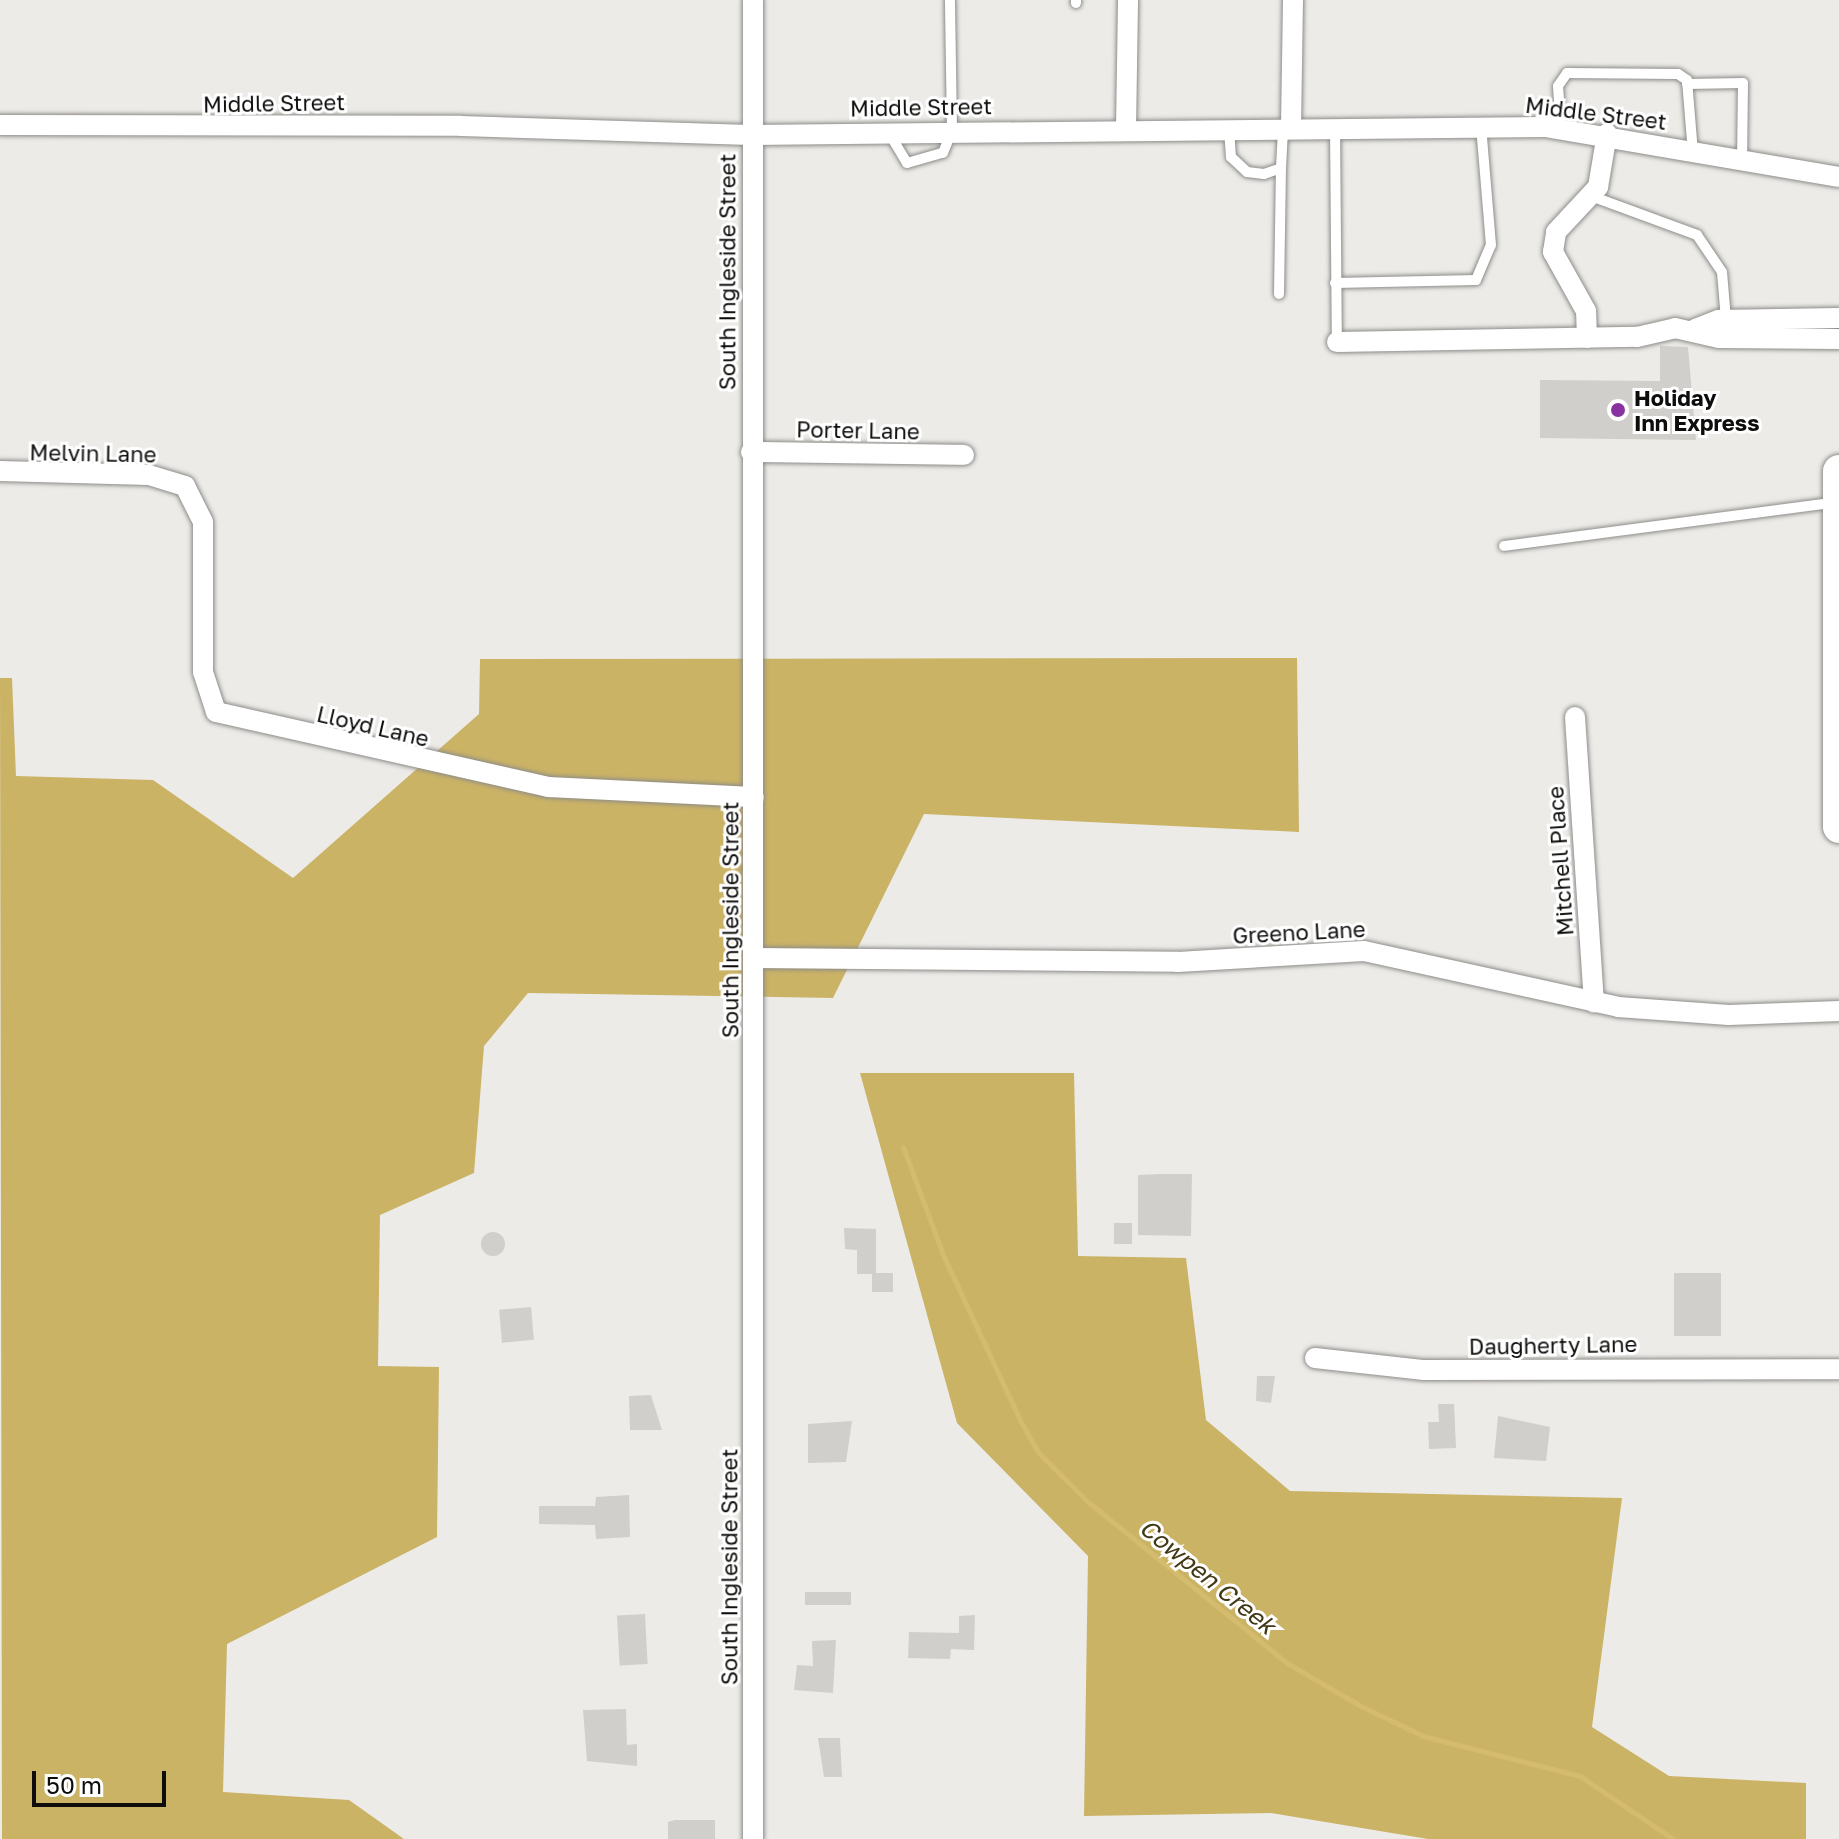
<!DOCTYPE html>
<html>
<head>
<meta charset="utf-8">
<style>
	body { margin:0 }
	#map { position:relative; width:1839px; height:1839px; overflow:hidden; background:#ecebe8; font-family:"Golos Text",sans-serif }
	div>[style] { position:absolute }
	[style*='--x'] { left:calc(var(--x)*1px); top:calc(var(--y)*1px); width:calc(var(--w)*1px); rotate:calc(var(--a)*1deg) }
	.forest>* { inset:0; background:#cbb366 }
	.stream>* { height:5px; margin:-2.5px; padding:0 2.5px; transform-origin:2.5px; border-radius:2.5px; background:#d4bb6e }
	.building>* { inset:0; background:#d0cfcb; transform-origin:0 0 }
	.round { border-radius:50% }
	.roads { filter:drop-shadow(0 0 2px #8d8c89) drop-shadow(0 0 2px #8d8c89) }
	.service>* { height:10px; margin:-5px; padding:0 5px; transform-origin:5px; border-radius:5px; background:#fff }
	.minor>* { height:20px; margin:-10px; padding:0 10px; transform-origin:10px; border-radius:10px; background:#fff }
	.primary>* { height:32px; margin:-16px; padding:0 16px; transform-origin:16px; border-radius:16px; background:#fff }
	.dots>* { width:22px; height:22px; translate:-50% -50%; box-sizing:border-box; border:4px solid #fff; border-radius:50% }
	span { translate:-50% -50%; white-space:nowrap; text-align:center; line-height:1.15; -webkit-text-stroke:6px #fff; paint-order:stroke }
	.street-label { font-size:22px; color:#0e0d0c }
	.poi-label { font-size:22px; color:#0e0d0c; font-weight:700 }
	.left { translate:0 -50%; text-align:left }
	.water-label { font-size:24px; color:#423816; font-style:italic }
	.scale { position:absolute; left:32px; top:1771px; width:134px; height:36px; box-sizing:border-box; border:4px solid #0e0d0c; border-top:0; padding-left:10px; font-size:24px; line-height:28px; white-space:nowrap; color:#0e0d0c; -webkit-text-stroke:6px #fff; paint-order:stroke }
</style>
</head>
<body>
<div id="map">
	<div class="forest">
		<i style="clip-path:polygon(1297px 658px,1299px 832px,924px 814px,833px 998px,528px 993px,484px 1046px,474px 1173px,380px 1215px,378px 1366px,439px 1367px,437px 1537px,227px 1644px,223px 1792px,349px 1800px,404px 1839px,2px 1839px,0 678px,12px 678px,16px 776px,153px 780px,293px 878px,479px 714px,480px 659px)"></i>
		<i style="clip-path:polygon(860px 1073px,1074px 1073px,1078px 1256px,1186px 1258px,1206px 1420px,1290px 1491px,1622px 1498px,1592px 1727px,1669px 1776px,1806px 1783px,1806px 1839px,1428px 1839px,1271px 1813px,1084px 1816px,1088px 1556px,957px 1423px)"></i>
	</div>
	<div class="stream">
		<i style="--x:903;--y:1147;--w:117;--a:69.6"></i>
		<i style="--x:944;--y:1257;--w:182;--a:65"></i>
		<i style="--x:1021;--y:1422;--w:34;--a:60"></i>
		<i style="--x:1038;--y:1452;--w:69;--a:45"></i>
		<i style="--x:1087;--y:1501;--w:257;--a:39"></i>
		<i style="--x:1287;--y:1663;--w:86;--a:30.2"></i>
		<i style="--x:1361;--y:1706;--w:69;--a:25.8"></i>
		<i style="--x:1423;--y:1736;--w:162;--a:14.3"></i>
		<i style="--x:1580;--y:1776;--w:112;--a:34.1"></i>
	</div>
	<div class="building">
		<i style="clip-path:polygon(1660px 346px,1688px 347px,1696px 440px,1540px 438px,1540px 380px,1660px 381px)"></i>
		<i style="clip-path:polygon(1161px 1174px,1192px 1174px,1191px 1236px,1138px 1235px,1138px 1175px)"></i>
		<i style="left:1114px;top:1223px;width:18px;height:21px"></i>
		<i style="clip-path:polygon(844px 1228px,876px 1229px,876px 1273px,893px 1273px,893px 1292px,872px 1292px,872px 1274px,857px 1274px,857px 1250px,845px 1249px)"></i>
		<i class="round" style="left:481px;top:1232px;width:24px;height:24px"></i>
		<i style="left:1674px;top:1273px;width:47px;height:63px"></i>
		<i style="left:531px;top:1307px;width:33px;height:32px;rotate:85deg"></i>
		<i style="clip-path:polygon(1257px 1376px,1275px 1376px,1271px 1403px,1256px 1401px)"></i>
		<i style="clip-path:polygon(651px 1395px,662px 1430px,630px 1430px,629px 1396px)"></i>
		<i style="clip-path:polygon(1438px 1404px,1454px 1404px,1456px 1448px,1429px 1449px,1428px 1422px,1439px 1422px)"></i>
		<i style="clip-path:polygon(1498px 1416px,1550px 1427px,1546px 1461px,1494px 1458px)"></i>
		<i style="clip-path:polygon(852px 1421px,846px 1462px,808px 1463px,808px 1424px)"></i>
		<i style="clip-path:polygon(629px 1495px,630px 1537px,596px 1539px,595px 1525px,539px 1524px,539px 1506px,595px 1506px,596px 1497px)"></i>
		<i style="left:805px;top:1592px;width:46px;height:13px"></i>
		<i style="left:645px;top:1614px;width:50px;height:28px;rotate:87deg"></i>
		<i style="clip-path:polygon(975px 1615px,974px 1650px,951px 1649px,950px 1659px,908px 1658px,909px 1632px,959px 1633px,959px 1616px)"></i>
		<i style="clip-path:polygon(836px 1640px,833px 1693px,794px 1690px,797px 1665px,813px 1666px,812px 1641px)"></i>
		<i style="clip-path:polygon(626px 1709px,627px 1745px,637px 1744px,637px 1766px,587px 1761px,583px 1710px)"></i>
		<i style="clip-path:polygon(818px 1738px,840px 1738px,842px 1777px,824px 1777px)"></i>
		<i style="clip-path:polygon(675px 1820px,715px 1820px,715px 1839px,668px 1839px,668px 1822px)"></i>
	</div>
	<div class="roads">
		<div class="service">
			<i style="--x:1076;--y:3;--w:3;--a:-90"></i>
			<i style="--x:1687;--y:84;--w:56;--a:-1"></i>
			<i style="--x:1743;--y:83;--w:81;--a:90.7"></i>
			<i style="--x:1335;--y:128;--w:214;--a:89.5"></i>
			<i style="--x:1229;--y:129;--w:28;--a:86"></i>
			<i style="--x:1231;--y:157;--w:22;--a:43"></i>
			<i style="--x:1247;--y:172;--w:17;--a:7"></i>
			<i style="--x:1264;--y:174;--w:18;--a:-19"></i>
			<i style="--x:1281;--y:168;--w:39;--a:-87"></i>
			<i style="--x:1561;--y:129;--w:43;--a:-94"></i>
			<i style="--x:1558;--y:86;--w:16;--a:-55"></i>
			<i style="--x:1567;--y:73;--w:111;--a:0.5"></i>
			<i style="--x:1678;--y:74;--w:11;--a:34"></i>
			<i style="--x:1687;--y:80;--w:73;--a:85.3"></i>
			<i style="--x:889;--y:133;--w:35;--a:59"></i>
			<i style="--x:907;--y:163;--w:37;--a:-16"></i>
			<i style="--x:943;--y:153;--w:24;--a:-68"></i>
			<i style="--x:952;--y:131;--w:131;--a:-90.9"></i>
			<i style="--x:1591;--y:196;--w:113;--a:20.2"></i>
			<i style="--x:1697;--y:235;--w:45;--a:56"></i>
			<i style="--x:1722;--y:272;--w:48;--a:85.2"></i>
			<i style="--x:1335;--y:283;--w:141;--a:-1.2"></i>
			<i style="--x:1476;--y:280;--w:38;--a:-67"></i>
			<i style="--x:1491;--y:245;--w:119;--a:-94.8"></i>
			<i style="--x:1279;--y:294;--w:126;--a:-89.1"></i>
			<i style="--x:1504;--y:546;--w:336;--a:-7.5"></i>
		</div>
		<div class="minor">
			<i style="--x:0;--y:125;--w:461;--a:0.1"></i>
			<i style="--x:461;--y:126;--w:290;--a:1.8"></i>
			<i style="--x:751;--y:135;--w:795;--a:-0.58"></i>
			<i style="--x:1546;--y:127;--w:297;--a:9.7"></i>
			<i style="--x:1291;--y:127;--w:127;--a:-89.1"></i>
			<i style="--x:1126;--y:129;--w:129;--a:-89.1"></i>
			<i style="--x:1695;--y:329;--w:26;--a:-21"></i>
			<i style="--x:1719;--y:320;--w:120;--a:-1"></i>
			<i style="--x:1587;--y:338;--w:27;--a:-92"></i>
			<i style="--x:1586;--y:311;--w:68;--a:-119.2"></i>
			<i style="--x:1553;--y:252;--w:20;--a:-81"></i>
			<i style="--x:1556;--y:232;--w:62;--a:-47"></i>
			<i style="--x:1598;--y:187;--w:54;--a:-80.4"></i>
			<i style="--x:1337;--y:342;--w:300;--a:-1"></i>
			<i style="--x:1637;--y:337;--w:39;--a:-13"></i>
			<i style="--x:1675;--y:328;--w:45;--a:12.8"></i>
			<i style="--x:1719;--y:338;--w:120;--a:0.5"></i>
			<i style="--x:751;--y:452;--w:213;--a:0.8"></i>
			<i style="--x:0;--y:471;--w:149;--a:1.5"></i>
			<i style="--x:149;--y:475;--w:38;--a:17"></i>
			<i style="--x:185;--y:486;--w:40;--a:63.4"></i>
			<i style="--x:203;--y:522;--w:150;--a:90"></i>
			<i style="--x:203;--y:672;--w:42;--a:72"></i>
			<i style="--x:216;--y:712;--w:340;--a:12.7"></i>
			<i style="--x:548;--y:787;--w:206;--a:2.8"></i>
			<i style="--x:1575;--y:717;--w:286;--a:86.2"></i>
			<i style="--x:755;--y:958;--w:423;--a:0.5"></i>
			<i style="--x:1178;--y:962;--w:186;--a:-3.4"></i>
			<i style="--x:1364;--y:951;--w:260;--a:12.4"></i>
			<i style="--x:1618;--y:1007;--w:111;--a:4.1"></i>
			<i style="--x:1729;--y:1015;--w:110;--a:-2.1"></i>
			<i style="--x:1315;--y:1358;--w:110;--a:6.3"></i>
			<i style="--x:1424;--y:1370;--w:415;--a:-0.1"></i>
			<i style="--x:753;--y:1839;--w:1839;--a:-90"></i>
		</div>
		<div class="primary">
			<i style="--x:1839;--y:471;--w:356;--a:90"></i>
		</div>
	</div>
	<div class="dots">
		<i style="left:1618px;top:410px;background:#89329f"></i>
	</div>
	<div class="street-label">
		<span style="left:274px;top:103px;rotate:-1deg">Middle Street</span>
		<span style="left:921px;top:107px;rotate:-1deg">Middle Street</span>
		<span style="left:1596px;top:113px;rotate:7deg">Middle Street</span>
		<span style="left:727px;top:272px;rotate:-90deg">South Ingleside Street</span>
		<span style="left:858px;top:430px;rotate:1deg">Porter Lane</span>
		<span style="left:93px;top:453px;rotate:1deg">Melvin Lane</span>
		<span style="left:373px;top:726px;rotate:13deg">Lloyd Lane</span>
		<span style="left:1560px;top:861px;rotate:-94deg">Mitchell Place</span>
		<span style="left:730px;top:920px;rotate:-90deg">South Ingleside Street</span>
		<span style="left:1299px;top:932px;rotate:-3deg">Greeno Lane</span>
		<span style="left:1553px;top:1345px;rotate:-1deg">Daugherty Lane</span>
		<span style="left:729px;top:1567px;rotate:-90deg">South Ingleside Street</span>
	</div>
	<div class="poi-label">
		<span class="left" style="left:1634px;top:410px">Holiday<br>Inn Express</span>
	</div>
	<div class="water-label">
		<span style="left:1208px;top:1576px;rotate:39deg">Cowpen Creek</span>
	</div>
	<div class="scale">50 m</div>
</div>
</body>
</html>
